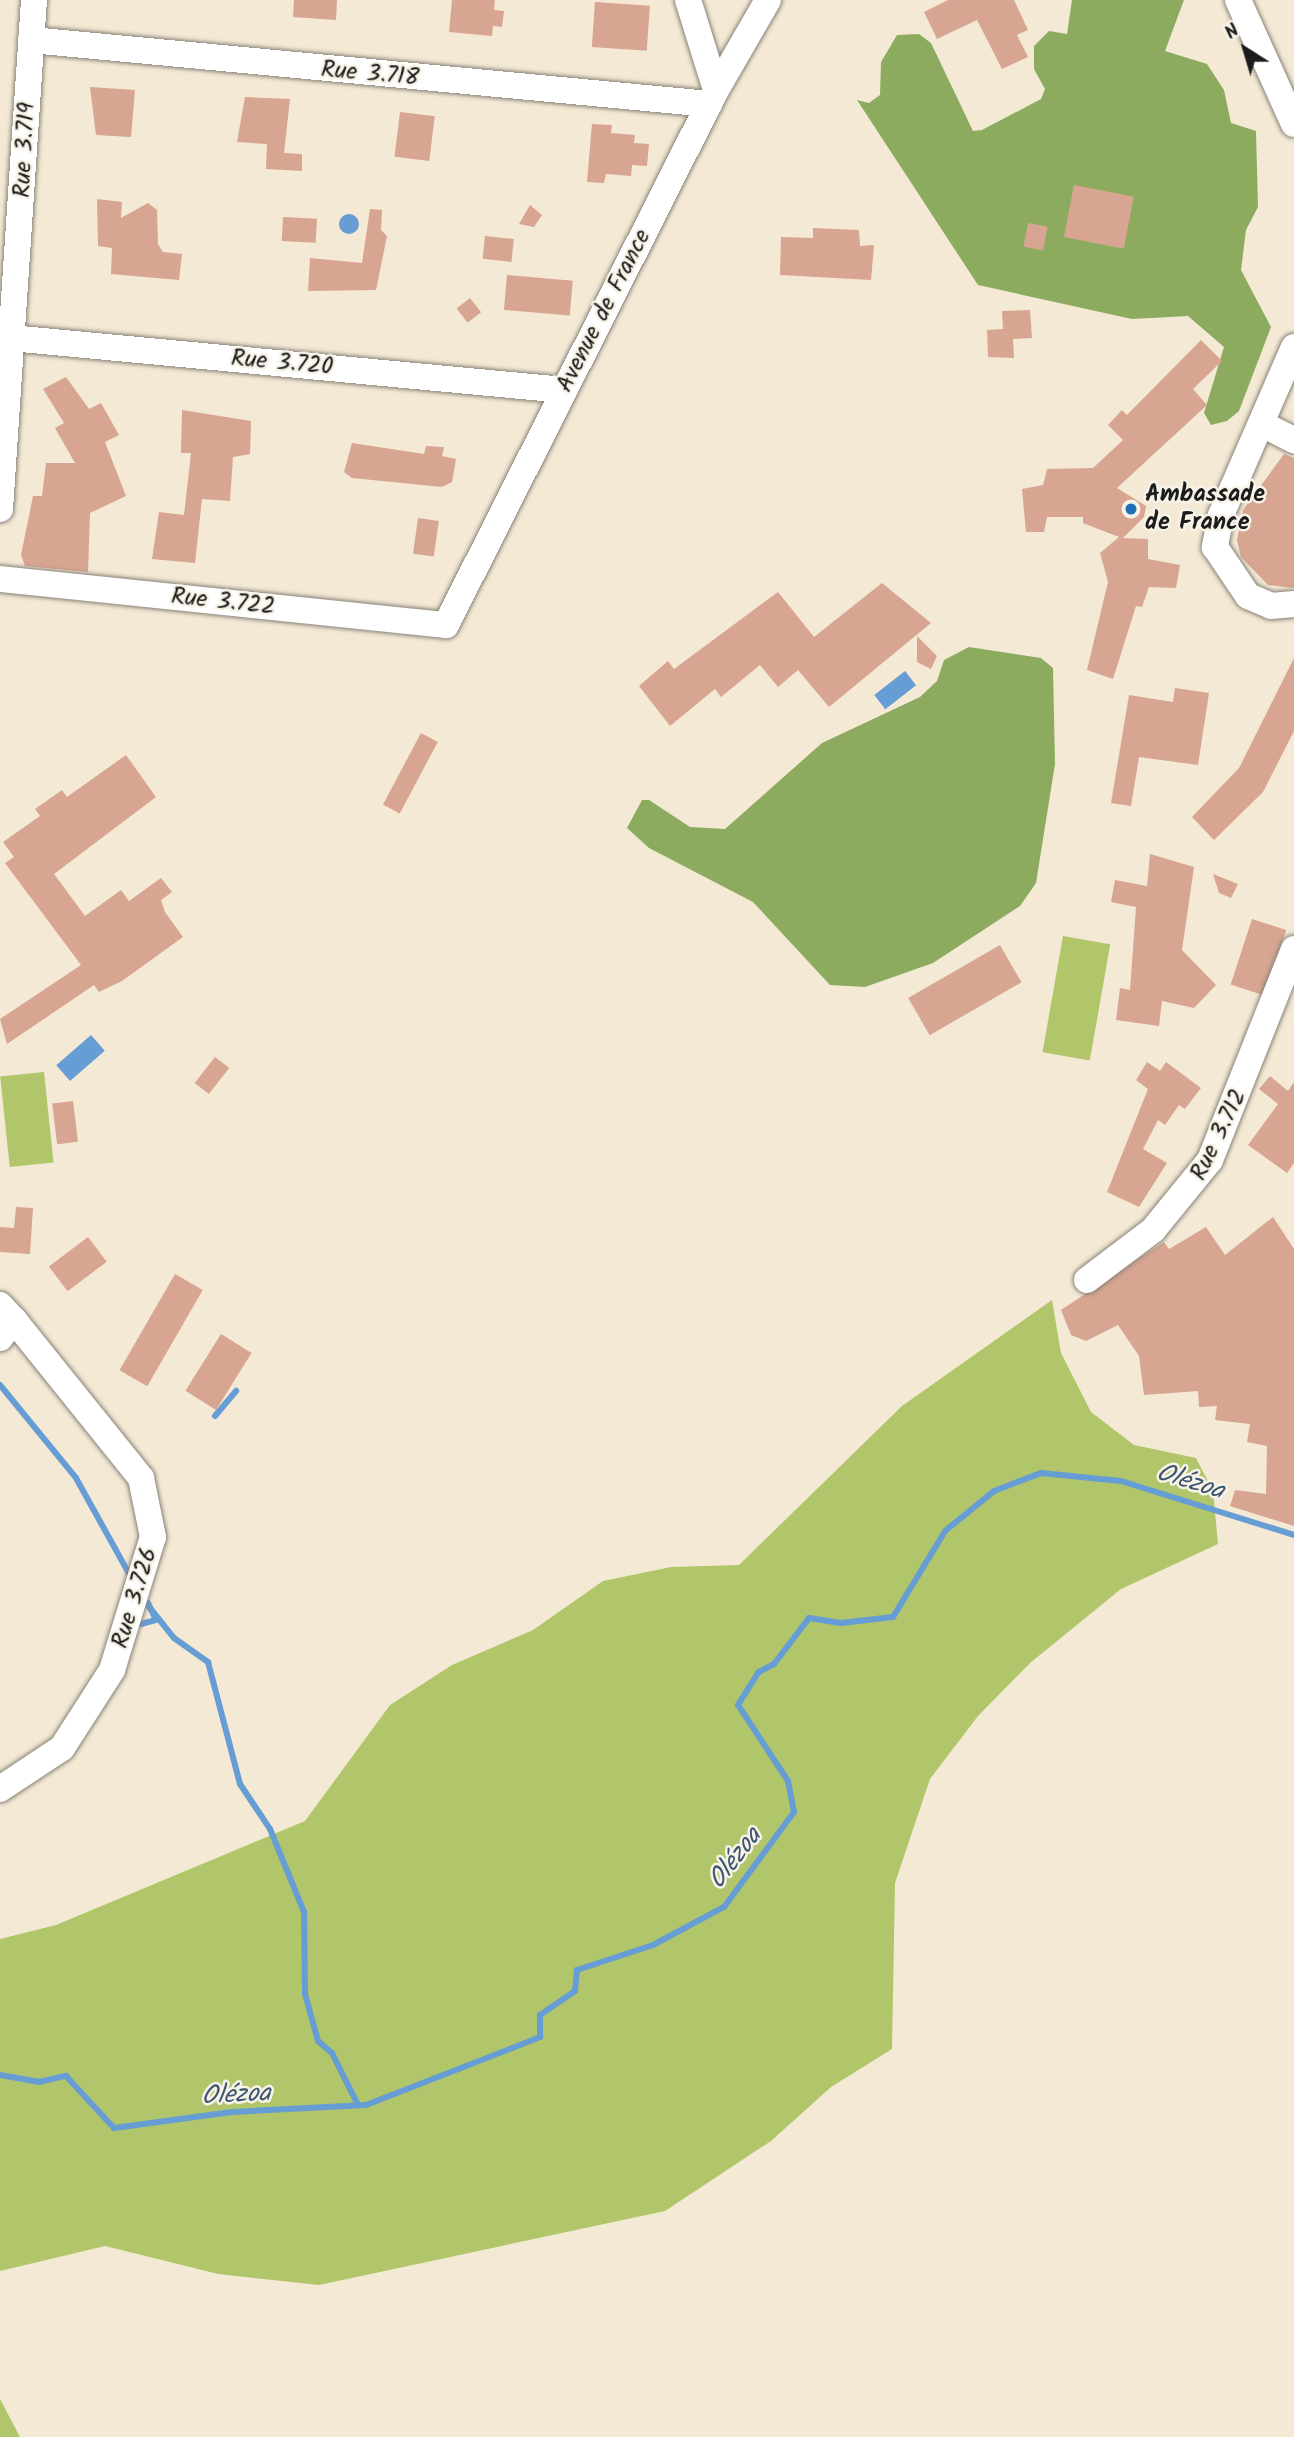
<!DOCTYPE html>
<html>
<head>
<meta charset="utf-8">
<style>
	body { margin:0 }
	#map { position:relative; width:1294px; height:2437px; overflow:hidden; background:#f4e9d5; font-family:Kalam,sans-serif }
	div>[style] { position:absolute }
	[style*='--x'] { left:calc(var(--x)*1px); top:calc(var(--y)*1px); width:calc(var(--w)*1px); rotate:calc(var(--a)*1deg) }
	.green>* { inset:0; background:#b1c66a; transform-origin:0 0 }
	.forest>* { inset:0; background:#8cab5e }
	.water>* { inset:0; background:#669dd4; transform-origin:0 0 }
	.round { border-radius:50% }
	.stream>* { height:6px; margin:-3px; padding:0 3px; transform-origin:3px; border-radius:3px; background:#669dd4 }
	.building>* { inset:0; background:#d7a591; transform-origin:0 0 }
	.roads { filter:drop-shadow(0 0 2px #888278) drop-shadow(0 0 2px #888278) }
	.minor>* { height:26px; margin:-13px; padding:0 13px; transform-origin:13px; border-radius:13px; background:#fff }
	.dots>* { width:19px; height:19px; translate:-50% -50%; box-sizing:border-box; border:4px solid #f7f3e8; border-radius:50% }
	span { translate:-50% -50%; white-space:nowrap; text-align:center; line-height:1.15; -webkit-text-stroke:5px #f7f3e8; paint-order:stroke }
	.street-label { font-size:24px; color:#1c1c1c }
	.poi-label { font-size:24px; color:#1c1c1c; font-weight:700 }
	.left { translate:0 -50%; text-align:left }
	.water-label { font-size:26px; color:#3d566f; font-style:italic }
	.north { position:absolute; left:1210px; top:14px; width:70px; height:70px; -webkit-text-stroke:5px #f7f3e8; paint-order:stroke; rotate:323deg; font-size:19px; font-weight:700; line-height:28px; text-align:center; color:#1c1c1c }
	.north::after { content:''; display:block; margin:auto; width:24px; height:32px; background:#1c1c1c; clip-path:polygon(50% 0,100% 100%,50% 72%,0 100%) }
</style>
</head>
<body>
<div id="map">
	<div class="green">
		<i style="left:1063px;top:936px;width:48px;height:118px;rotate:10deg"></i>
		<i style="left:44px;top:1072px;width:91px;height:44px;rotate:84deg"></i>
		<i style="clip-path:polygon(1052px 1300px,1061px 1353px,1091px 1412px,1134px 1445px,1196px 1458px,1213px 1491px,1218px 1544px,1121px 1589px,1030px 1663px,978px 1716px,930px 1779px,895px 1883px,892px 2049px,831px 2087px,771px 2141px,665px 2211px,319px 2285px,218px 2274px,105px 2246px,0 2271px,0 1939px,56px 1925px,305px 1821px,390px 1705px,452px 1665px,533px 1630px,603px 1581px,671px 1567px,739px 1565px,902px 1406px)"></i>
		<i style="clip-path:polygon(0 2399px,20px 2437px,0 2437px)"></i>
	</div>
	<div class="forest">
		<i style="clip-path:polygon(1072px 0,1184px 0,1165px 51px,1207px 64px,1224px 90px,1231px 123px,1256px 131px,1258px 207px,1246px 230px,1241px 270px,1271px 327px,1239px 411px,1227px 421px,1211px 425px,1204px 413px,1224px 347px,1188px 316px,1132px 319px,978px 285px,857px 100px,869px 103px,880px 95px,881px 62px,897px 35px,919px 34px,931px 43px,973px 131px,982px 130px,1041px 99px,1045px 89px,1034px 69px,1034px 46px,1049px 31px,1067px 34px)"></i>
		<i style="clip-path:polygon(969px 647px,1041px 658px,1053px 668px,1055px 764px,1036px 883px,1020px 906px,933px 963px,865px 987px,830px 985px,753px 902px,649px 848px,627px 828px,642px 800px,649px 800px,690px 827px,725px 829px,822px 743px,920px 697px,937px 681px,944px 660px)"></i>
	</div>
	<div class="water">
		<i class="round" style="left:339px;top:214px;width:20px;height:20px"></i>
		<i style="left:905px;top:671px;width:18px;height:39px;rotate:52deg"></i>
		<i style="left:91px;top:1035px;width:21px;height:46px;rotate:49deg"></i>
	</div>
	<div class="stream">
		<i style="--x:0;--y:1385;--w:120;--a:50.7"></i>
		<i style="--x:76;--y:1478;--w:115;--a:61"></i>
		<i style="--x:215;--y:1416;--w:33;--a:-50"></i>
		<i style="--x:142;--y:1598;--w:51;--a:51.3"></i>
		<i style="--x:174;--y:1638;--w:42;--a:35.2"></i>
		<i style="--x:208;--y:1662;--w:126;--a:75.3"></i>
		<i style="--x:240;--y:1784;--w:54;--a:56.3"></i>
		<i style="--x:270;--y:1829;--w:90;--a:67.7"></i>
		<i style="--x:304;--y:1912;--w:82;--a:89.3"></i>
		<i style="--x:305;--y:1994;--w:49;--a:74.5"></i>
		<i style="--x:318;--y:2041;--w:18;--a:41"></i>
		<i style="--x:332;--y:2053;--w:58;--a:63.4"></i>
		<i style="--x:141;--y:1624;--w:16;--a:-15"></i>
		<i style="--x:156;--y:1620;--w:19;--a:-115"></i>
		<i style="--x:0;--y:2075;--w:40;--a:10"></i>
		<i style="--x:39;--y:2082;--w:28;--a:-13"></i>
		<i style="--x:66;--y:2076;--w:71;--a:47.3"></i>
		<i style="--x:114;--y:2128;--w:119;--a:-7.7"></i>
		<i style="--x:232;--y:2112;--w:134;--a:-3"></i>
		<i style="--x:366;--y:2105;--w:187;--a:-21.3"></i>
		<i style="--x:540;--y:2037;--w:22;--a:-90"></i>
		<i style="--x:540;--y:2015;--w:42;--a:-34.4"></i>
		<i style="--x:575;--y:1991;--w:21;--a:-85"></i>
		<i style="--x:577;--y:1970;--w:80;--a:-18.2"></i>
		<i style="--x:653;--y:1945;--w:81;--a:-28.2"></i>
		<i style="--x:724;--y:1907;--w:118;--a:-53.6"></i>
		<i style="--x:794;--y:1812;--w:32;--a:-101"></i>
		<i style="--x:788;--y:1781;--w:91;--a:-123.3"></i>
		<i style="--x:738;--y:1705;--w:39;--a:-58"></i>
		<i style="--x:759;--y:1672;--w:17;--a:-28"></i>
		<i style="--x:774;--y:1664;--w:58;--a:-52.7"></i>
		<i style="--x:809;--y:1618;--w:32;--a:9"></i>
		<i style="--x:841;--y:1623;--w:52;--a:-6.6"></i>
		<i style="--x:893;--y:1617;--w:100;--a:-58.8"></i>
		<i style="--x:945;--y:1531;--w:63;--a:-39.2"></i>
		<i style="--x:994;--y:1491;--w:50;--a:-21"></i>
		<i style="--x:1041;--y:1473;--w:80;--a:5.7"></i>
		<i style="--x:1121;--y:1481;--w:181;--a:17.3"></i>
	</div>
	<div class="building">
		<i style="clip-path:polygon(294px 0,337px 0,336px 20px,293px 17px)"></i>
		<i style="clip-path:polygon(452px 0,495px 0,494px 10px,504px 11px,502px 27px,493px 26px,492px 36px,449px 32px)"></i>
		<i style="clip-path:polygon(948px 0,1014px 0,1028px 30px,1017px 35px,1028px 57px,1002px 69px,977px 20px,937px 39px,924px 12px)"></i>
		<i style="left:595px;top:2px;width:55px;height:45px;rotate:4deg"></i>
		<i style="clip-path:polygon(90px 87px,135px 90px,131px 137px,96px 135px)"></i>
		<i style="clip-path:polygon(245px 97px,290px 99px,284px 153px,302px 154px,302px 171px,266px 169px,267px 144px,237px 142px)"></i>
		<i style="left:400px;top:112px;width:35px;height:45px;rotate:7deg"></i>
		<i style="clip-path:polygon(592px 124px,612px 125px,611px 133px,635px 135px,634px 143px,649px 144px,647px 166px,632px 165px,631px 176px,606px 174px,604px 183px,587px 182px)"></i>
		<i style="left:1074px;top:185px;width:61px;height:53px;rotate:11deg"></i>
		<i style="clip-path:polygon(97px 199px,122px 202px,121px 218px,148px 203px,157px 210px,158px 244px,163px 252px,182px 254px,179px 280px,111px 274px,112px 248px,98px 246px)"></i>
		<i style="clip-path:polygon(530px 205px,542px 215px,534px 227px,519px 224px)"></i>
		<i style="clip-path:polygon(370px 209px,382px 210px,381px 230px,387px 236px,376px 290px,308px 291px,310px 258px,362px 263px)"></i>
		<i style="left:283px;top:217px;width:34px;height:24px;rotate:3deg"></i>
		<i style="left:1028px;top:223px;width:20px;height:24px;rotate:11deg"></i>
		<i style="clip-path:polygon(813px 228px,859px 230px,860px 246px,874px 245px,871px 280px,780px 275px,781px 237px,813px 238px)"></i>
		<i style="left:485px;top:236px;width:29px;height:23px;rotate:6deg"></i>
		<i style="left:507px;top:275px;width:66px;height:35px;rotate:5deg"></i>
		<i style="left:470px;top:298px;width:18px;height:17px;rotate:52deg"></i>
		<i style="clip-path:polygon(1030px 310px,1032px 338px,1013px 339px,1014px 358px,988px 357px,987px 330px,1003px 329px,1002px 311px)"></i>
		<i style="clip-path:polygon(1201px 340px,1222px 361px,1193px 389px,1207px 405px,1117px 488px,1146px 506px,1144px 517px,1123px 538px,1148px 539px,1148px 559px,1180px 565px,1176px 588px,1149px 587px,1142px 607px,1136px 606px,1113px 679px,1087px 670px,1108px 582px,1100px 553px,1119px 537px,1083px 523px,1083px 517px,1047px 517px,1044px 532px,1026px 532px,1022px 489px,1043px 485px,1047px 469px,1093px 468px,1123px 440px,1108px 425px,1122px 410px,1127px 415px)"></i>
		<i style="clip-path:polygon(66px 377px,89px 409px,101px 403px,119px 435px,105px 442px,126px 496px,90px 513px,88px 572px,25px 566px,21px 555px,33px 496px,42px 496px,46px 463px,75px 463px,55px 428px,64px 423px,43px 389px)"></i>
		<i style="clip-path:polygon(182px 410px,251px 421px,250px 454px,233px 457px,230px 501px,202px 499px,195px 563px,152px 559px,159px 512px,184px 515px,191px 453px,181px 453px)"></i>
		<i style="clip-path:polygon(352px 443px,424px 454px,426px 446px,444px 447px,442px 456px,456px 459px,452px 482px,442px 487px,352px 478px,344px 472px)"></i>
		<i style="clip-path:polygon(1284px 454px,1294px 458px,1294px 588px,1268px 585px,1241px 557px,1237px 540px,1243px 510px)"></i>
		<i style="left:418px;top:518px;width:21px;height:36px;rotate:8deg"></i>
		<i style="clip-path:polygon(882px 583px,931px 623px,829px 707px,798px 670px,778px 687px,760px 665px,721px 697px,715px 689px,670px 726px,639px 686px,668px 661px,674px 669px,778px 592px,814px 637px)"></i>
		<i style="clip-path:polygon(917px 636px,937px 656px,931px 669px,917px 662px)"></i>
		<i style="clip-path:polygon(1294px 658px,1294px 731px,1263px 792px,1214px 840px,1192px 817px,1239px 768px)"></i>
		<i style="clip-path:polygon(1175px 688px,1209px 693px,1198px 765px,1139px 757px,1131px 806px,1111px 803px,1129px 695px,1173px 702px)"></i>
		<i style="left:421px;top:733px;width:19px;height:81px;rotate:28deg"></i>
		<i style="clip-path:polygon(126px 755px,156px 797px,54px 874px,85px 916px,121px 890px,129px 901px,161px 878px,172px 892px,161px 900px,165px 912px,183px 937px,122px 981px,99px 992px,94px 985px,7px 1044px,0 1019px,81px 965px,5px 863px,14px 857px,3px 842px,40px 816px,35px 809px,62px 790px,67px 797px)"></i>
		<i style="clip-path:polygon(1150px 854px,1194px 867px,1182px 950px,1216px 985px,1194px 1008px,1162px 1001px,1159px 1026px,1116px 1020px,1120px 988px,1130px 990px,1136px 907px,1111px 902px,1115px 880px,1147px 886px)"></i>
		<i style="clip-path:polygon(1213px 874px,1238px 884px,1231px 898px,1219px 893px)"></i>
		<i style="left:1252px;top:919px;width:36px;height:69px;rotate:18deg"></i>
		<i style="left:1000px;top:945px;width:43px;height:106px;rotate:60deg"></i>
		<i style="left:215px;top:1057px;width:18px;height:33px;rotate:38deg"></i>
		<i style="clip-path:polygon(1147px 1062px,1160px 1071px,1166px 1062px,1201px 1088px,1185px 1109px,1179px 1105px,1165px 1125px,1158px 1120px,1143px 1149px,1167px 1163px,1139px 1207px,1107px 1192px,1148px 1089px,1136px 1080px)"></i>
		<i style="clip-path:polygon(1270px 1076px,1288px 1091px,1294px 1082px,1294px 1163px,1287px 1173px,1248px 1145px,1278px 1104px,1259px 1089px)"></i>
		<i style="left:73px;top:1101px;width:41px;height:21px;rotate:83deg"></i>
		<i style="clip-path:polygon(16px 1207px,33px 1208px,30px 1254px,0 1252px,0 1227px,14px 1228px)"></i>
		<i style="clip-path:polygon(1273px 1217px,1294px 1249px,1294px 1526px,1230px 1506px,1235px 1490px,1266px 1494px,1267px 1446px,1247px 1442px,1250px 1424px,1215px 1420px,1217px 1406px,1199px 1407px,1198px 1391px,1144px 1395px,1139px 1356px,1118px 1325px,1086px 1341px,1071px 1335px,1061px 1310px,1164px 1242px,1169px 1249px,1206px 1227px,1225px 1255px)"></i>
		<i style="left:88px;top:1237px;width:31px;height:49px;rotate:53deg"></i>
		<i style="left:175px;top:1274px;width:32px;height:111px;rotate:30deg"></i>
		<i style="left:221px;top:1334px;width:36px;height:67px;rotate:32deg"></i>
	</div>
	<div class="roads">
		<div class="minor">
			<i style="--x:688;--y:0;--w:94;--a:72.7"></i>
			<i style="--x:1238;--y:0;--w:136;--a:65.7"></i>
			<i style="--x:31;--y:40;--w:681;--a:5.39"></i>
			<i style="--x:0;--y:337;--w:566;--a:5.37"></i>
			<i style="--x:1294;--y:347;--w:183;--a:113.5"></i>
			<i style="--x:1221;--y:515;--w:33;--a:101"></i>
			<i style="--x:1215;--y:547;--w:59;--a:56"></i>
			<i style="--x:1248;--y:596;--w:25;--a:23"></i>
			<i style="--x:1271;--y:606;--w:23;--a:-5"></i>
			<i style="--x:1264;--y:425;--w:34;--a:27"></i>
			<i style="--x:0;--y:509;--w:510;--a:-86.18"></i>
			<i style="--x:0;--y:579;--w:448;--a:5.9"></i>
			<i style="--x:446;--y:625;--w:599;--a:-63.22"></i>
			<i style="--x:716;--y:90;--w:104;--a:-60"></i>
			<i style="--x:1087;--y:1280;--w:83;--a:-37.1"></i>
			<i style="--x:1153;--y:1230;--w:90;--a:-50.8"></i>
			<i style="--x:1210;--y:1160;--w:227;--a:-68.3"></i>
			<i style="--x:0;--y:1305;--w:21;--a:47"></i>
			<i style="--x:14;--y:1320;--w:23;--a:128"></i>
			<i style="--x:0;--y:1789;--w:74;--a:-33.5"></i>
			<i style="--x:62;--y:1748;--w:93;--a:-57.3"></i>
			<i style="--x:112;--y:1670;--w:139;--a:-72.9"></i>
			<i style="--x:153;--y:1537;--w:60;--a:-101.5"></i>
			<i style="--x:141;--y:1478;--w:203;--a:-128.8"></i>
		</div>
	</div>
	<div class="dots">
		<i style="left:1131px;top:509px;background:#1f6fb2"></i>
	</div>
	<div class="street-label">
		<span style="left:370px;top:74px;rotate:5deg">Rue 3.718</span>
		<span style="left:25px;top:150px;rotate:-87deg">Rue 3.719</span>
		<span style="left:604px;top:311px;rotate:-63deg">Avenue de France</span>
		<span style="left:282px;top:363px;rotate:5deg">Rue 3.720</span>
		<span style="left:223px;top:602px;rotate:6deg">Rue 3.722</span>
		<span style="left:1219px;top:1135px;rotate:-64deg">Rue 3.712</span>
		<span style="left:135px;top:1598px;rotate:-73deg">Rue 3.726</span>
	</div>
	<div class="poi-label">
		<span class="left" style="left:1145px;top:509px">Ambassade<br>de France</span>
	</div>
	<div class="water-label">
		<span style="left:1190px;top:1483px;rotate:17deg">Olézoa</span>
		<span style="left:736px;top:1859px;rotate:-52deg">Olézoa</span>
		<span style="left:236px;top:2096px;rotate:-3deg">Olézoa</span>
	</div>
	<div class="north">N</div>
</div>
</body>
</html>
